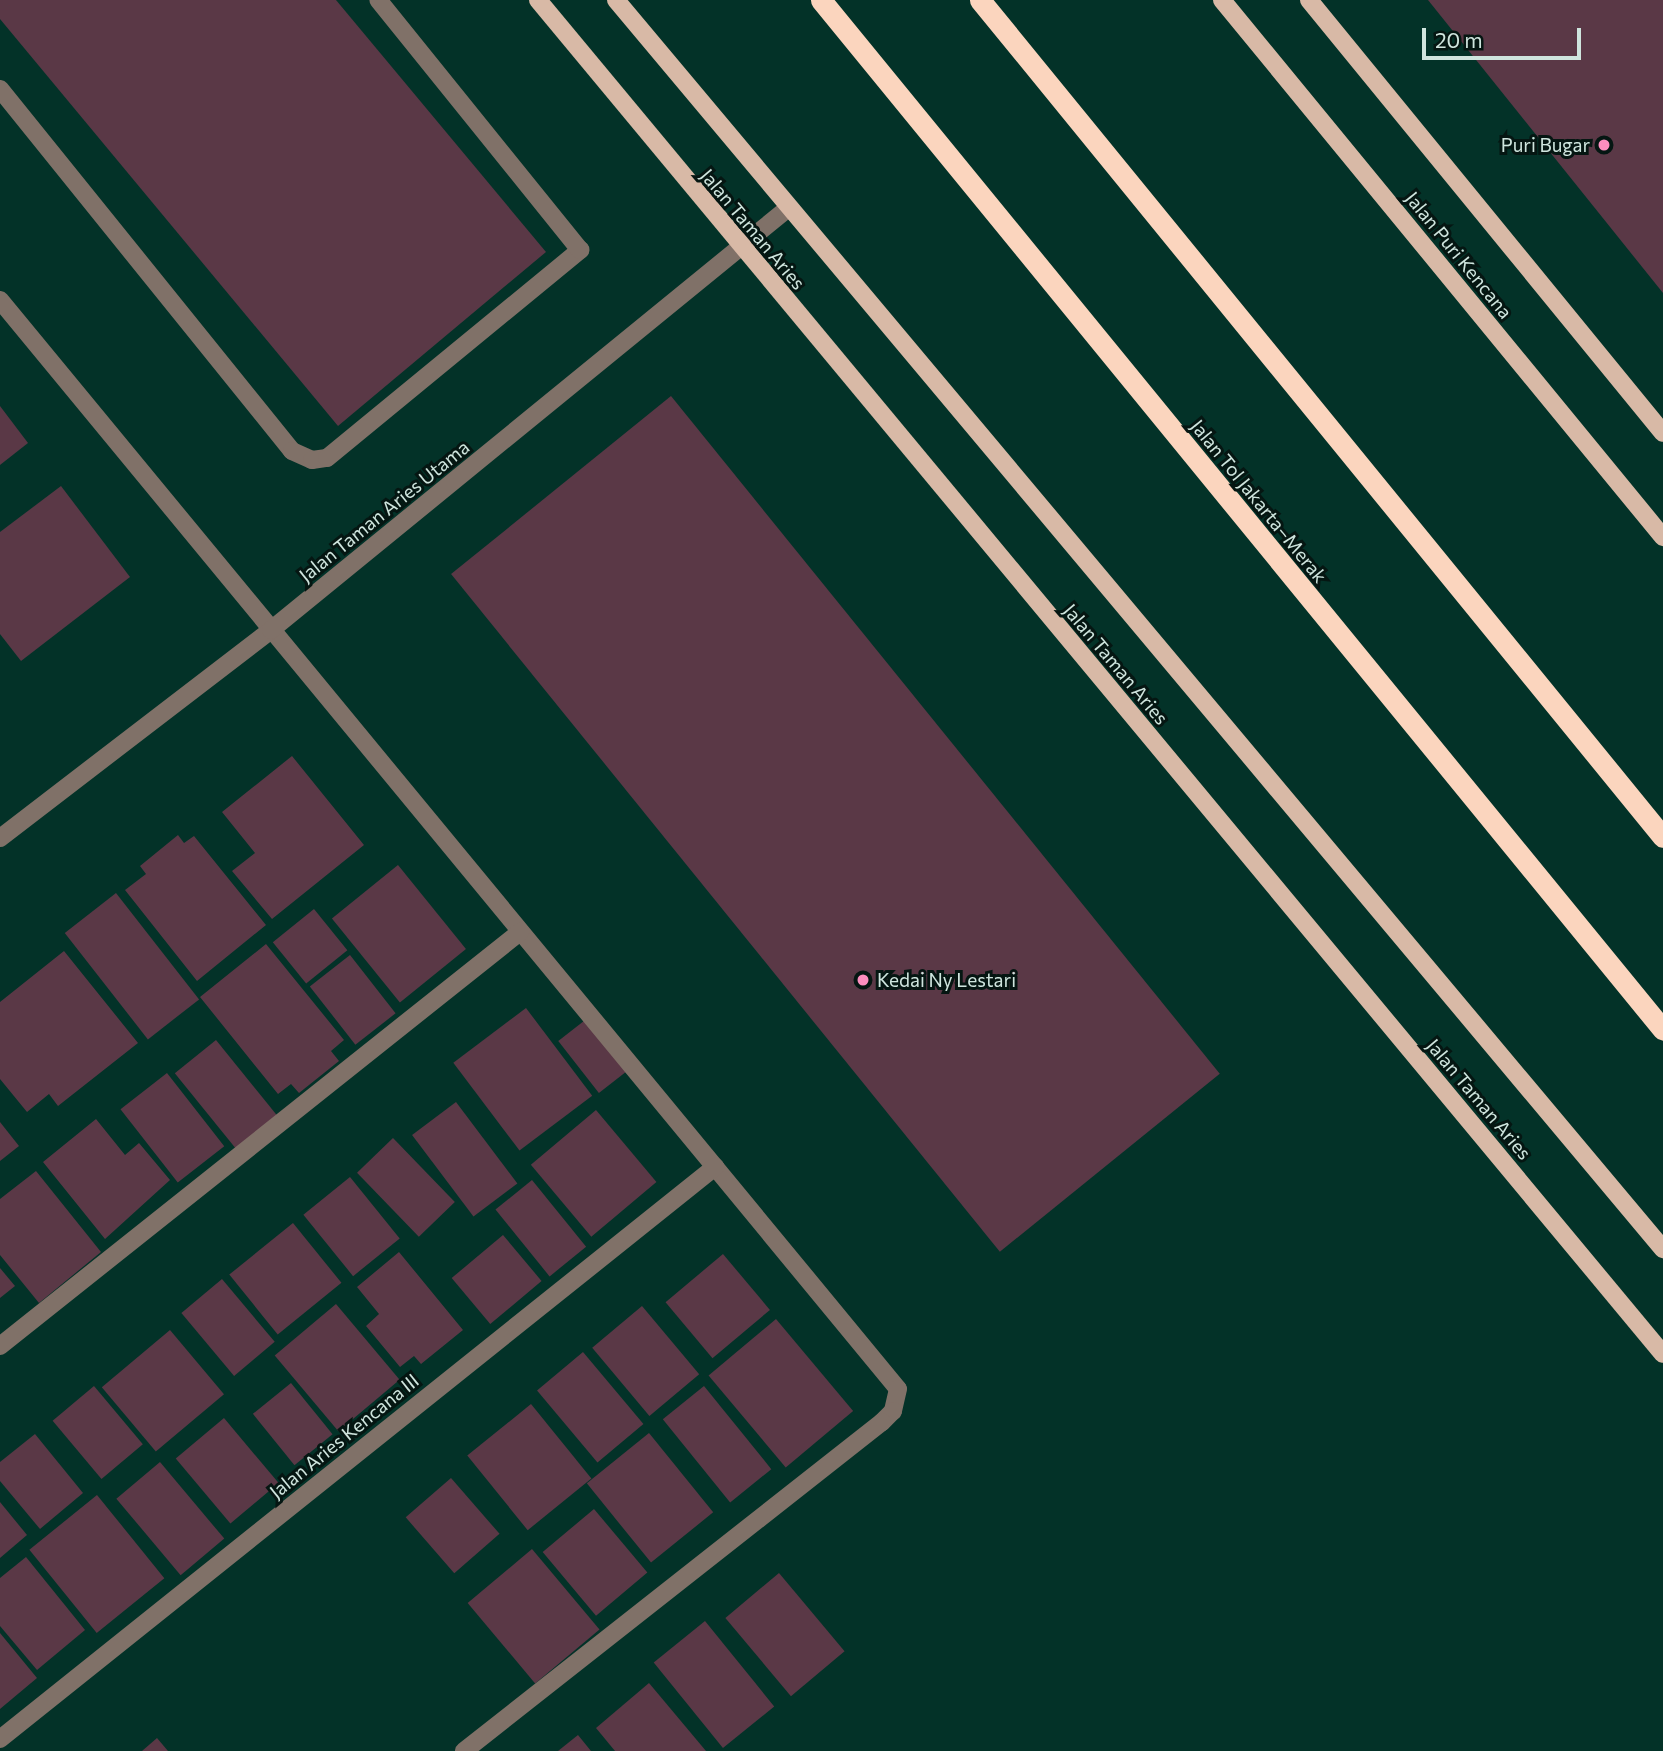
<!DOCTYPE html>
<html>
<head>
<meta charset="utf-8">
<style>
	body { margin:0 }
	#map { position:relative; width:1663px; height:1751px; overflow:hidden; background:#033228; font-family:Commissioner,sans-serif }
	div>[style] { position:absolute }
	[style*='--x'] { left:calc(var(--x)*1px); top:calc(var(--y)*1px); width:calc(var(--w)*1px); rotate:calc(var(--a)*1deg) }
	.building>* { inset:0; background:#5a3846; transform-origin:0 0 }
	.minor>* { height:18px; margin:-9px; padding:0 9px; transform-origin:9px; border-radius:9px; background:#807168 }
	.major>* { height:18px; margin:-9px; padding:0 9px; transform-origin:9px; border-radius:9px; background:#d8b9a6 }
	.highway>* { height:21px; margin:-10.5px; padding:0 10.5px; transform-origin:10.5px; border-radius:10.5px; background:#fbd5be }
	.dots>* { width:19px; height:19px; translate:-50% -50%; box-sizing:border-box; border:4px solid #051612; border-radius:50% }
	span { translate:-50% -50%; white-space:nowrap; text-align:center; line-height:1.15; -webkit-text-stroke:6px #051612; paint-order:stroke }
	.poi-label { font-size:19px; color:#cfe5de }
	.right { translate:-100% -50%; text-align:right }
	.left { translate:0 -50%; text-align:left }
	.street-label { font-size:19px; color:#cfe5de }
	.scale { position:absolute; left:1422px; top:28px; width:159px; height:32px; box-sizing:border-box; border:4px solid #cfe5de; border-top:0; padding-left:9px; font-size:21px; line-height:24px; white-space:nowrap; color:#cfe5de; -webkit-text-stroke:5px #051612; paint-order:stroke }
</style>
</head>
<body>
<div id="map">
	<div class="building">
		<i style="clip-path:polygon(0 0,336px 0,546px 252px,338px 426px,0 19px)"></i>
		<i style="clip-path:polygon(1428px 0,1663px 0,1663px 293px)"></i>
		<i style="left:671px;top:396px;width:872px;height:283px;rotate:51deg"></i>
		<i style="clip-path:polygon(0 406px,28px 443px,0 465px)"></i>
		<i style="clip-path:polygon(61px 486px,130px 577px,21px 661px,0 634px,0 532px)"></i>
		<i style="clip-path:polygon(292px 756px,364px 845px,272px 919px,232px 871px,255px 853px,222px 812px)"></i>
		<i style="clip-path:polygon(178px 835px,184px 843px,194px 836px,266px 925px,197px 981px,125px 890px,146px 874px,140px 866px)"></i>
		<i style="left:398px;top:865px;width:108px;height:85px;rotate:51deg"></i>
		<i style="left:116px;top:893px;width:135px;height:65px;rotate:52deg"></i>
		<i style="left:314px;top:909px;width:53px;height:53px;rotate:51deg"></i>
		<i style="clip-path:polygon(266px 944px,344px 1040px,331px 1051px,339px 1061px,299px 1093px,291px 1084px,278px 1094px,200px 997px)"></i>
		<i style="clip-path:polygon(64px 951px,138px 1043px,58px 1106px,49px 1094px,27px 1112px,0 1079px,0 1002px)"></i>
		<i style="left:350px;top:955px;width:74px;height:51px;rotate:52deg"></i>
		<i style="left:526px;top:1008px;width:110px;height:91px;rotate:53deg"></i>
		<i style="left:589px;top:1017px;width:66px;height:39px;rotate:52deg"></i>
		<i style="left:216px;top:1040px;width:101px;height:53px;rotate:51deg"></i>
		<i style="left:167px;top:1073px;width:93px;height:59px;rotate:52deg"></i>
		<i style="left:456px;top:1102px;width:102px;height:55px;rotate:53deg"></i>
		<i style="left:596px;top:1110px;width:94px;height:85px;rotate:50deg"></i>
		<i style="clip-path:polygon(96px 1119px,125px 1155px,139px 1143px,170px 1180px,105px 1239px,43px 1162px)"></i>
		<i style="clip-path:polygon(0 1122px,19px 1146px,0 1161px)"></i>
		<i style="left:393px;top:1138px;width:89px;height:50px;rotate:46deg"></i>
		<i style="clip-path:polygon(36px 1171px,101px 1252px,39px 1303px,0 1255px,0 1199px)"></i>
		<i style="left:350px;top:1177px;width:79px;height:60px;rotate:51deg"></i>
		<i style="left:532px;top:1180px;width:86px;height:47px;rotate:51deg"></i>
		<i style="left:293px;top:1223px;width:77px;height:82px;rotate:51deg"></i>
		<i style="left:503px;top:1235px;width:60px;height:67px;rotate:50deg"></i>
		<i style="clip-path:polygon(399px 1252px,463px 1330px,421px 1364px,414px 1356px,400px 1367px,366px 1326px,379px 1314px,357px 1287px)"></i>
		<i style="left:723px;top:1254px;width:73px;height:75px;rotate:50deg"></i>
		<i style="clip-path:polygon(0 1268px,15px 1286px,0 1298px)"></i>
		<i style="left:222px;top:1279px;width:82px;height:53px;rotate:50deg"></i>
		<i style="left:336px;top:1304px;width:99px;height:80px;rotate:50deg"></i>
		<i style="left:642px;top:1306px;width:89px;height:65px;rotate:50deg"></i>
		<i style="left:776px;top:1319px;width:120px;height:88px;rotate:50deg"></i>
		<i style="left:170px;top:1330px;width:84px;height:89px;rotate:50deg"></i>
		<i style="left:583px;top:1352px;width:94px;height:60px;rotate:50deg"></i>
		<i style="left:291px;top:1383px;width:66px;height:49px;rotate:51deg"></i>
		<i style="left:94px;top:1386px;width:76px;height:54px;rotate:50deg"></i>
		<i style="left:704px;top:1386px;width:107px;height:53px;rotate:51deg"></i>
		<i style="left:531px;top:1404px;width:96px;height:82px;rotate:51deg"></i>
		<i style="left:224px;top:1418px;width:85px;height:63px;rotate:50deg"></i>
		<i style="left:649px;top:1433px;width:102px;height:80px;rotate:51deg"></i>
		<i style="clip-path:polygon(35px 1434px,83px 1493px,40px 1529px,0 1481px,0 1462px)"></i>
		<i style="left:160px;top:1462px;width:100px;height:57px;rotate:50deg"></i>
		<i style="left:451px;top:1478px;width:74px;height:60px;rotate:49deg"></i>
		<i style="left:97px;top:1495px;width:107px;height:87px;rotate:51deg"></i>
		<i style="clip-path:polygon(0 1502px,27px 1535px,0 1558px)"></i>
		<i style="left:594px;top:1509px;width:83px;height:67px;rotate:50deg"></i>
		<i style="left:532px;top:1549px;width:105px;height:84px;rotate:50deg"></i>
		<i style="clip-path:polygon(26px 1557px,85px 1630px,37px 1670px,0 1626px,0 1578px)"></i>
		<i style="left:779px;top:1573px;width:102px;height:70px;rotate:50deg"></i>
		<i style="left:705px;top:1621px;width:110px;height:66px;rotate:51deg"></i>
		<i style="clip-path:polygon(0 1633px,37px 1678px,0 1709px)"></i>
		<i style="clip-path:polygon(649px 1683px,706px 1751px,615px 1751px,596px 1728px)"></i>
		<i style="clip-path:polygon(578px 1735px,591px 1751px,558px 1751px)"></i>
		<i style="clip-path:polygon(157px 1738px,168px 1751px,142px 1751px)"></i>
	</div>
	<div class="minor">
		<i style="--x:0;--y:89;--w:465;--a:51.1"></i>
		<i style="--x:292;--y:451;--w:22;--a:24"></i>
		<i style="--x:312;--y:460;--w:15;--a:-8"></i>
		<i style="--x:327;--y:458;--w:328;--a:-39.4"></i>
		<i style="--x:580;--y:250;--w:321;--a:-128.9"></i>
		<i style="--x:0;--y:300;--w:1411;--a:50.49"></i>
		<i style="--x:898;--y:1389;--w:23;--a:103"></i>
		<i style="--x:893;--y:1411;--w:16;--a:135"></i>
		<i style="--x:882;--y:1422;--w:532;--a:141.79"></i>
		<i style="--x:0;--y:838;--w:342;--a:-37.5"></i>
		<i style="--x:271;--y:630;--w:666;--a:-39.21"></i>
		<i style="--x:0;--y:1346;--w:665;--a:-38.53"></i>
		<i style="--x:0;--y:1739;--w:916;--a:-38.66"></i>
	</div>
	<div class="major">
		<i style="--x:538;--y:0;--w:1760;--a:50.28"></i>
		<i style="--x:616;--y:0;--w:1630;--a:50.03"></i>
		<i style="--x:1222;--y:0;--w:695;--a:50.61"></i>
		<i style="--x:1309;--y:0;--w:559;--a:50.73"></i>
	</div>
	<div class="highway">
		<i style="--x:821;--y:0;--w:1330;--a:50.73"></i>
		<i style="--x:980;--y:0;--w:1080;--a:50.79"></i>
	</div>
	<div class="dots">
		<i style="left:1604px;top:145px;background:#fd8ebf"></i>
		<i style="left:863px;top:980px;background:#fd8ebf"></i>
	</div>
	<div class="poi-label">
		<span class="right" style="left:1590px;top:145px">Puri Bugar</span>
		<span class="left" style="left:877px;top:980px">Kedai Ny Lestari</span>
	</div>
	<div class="street-label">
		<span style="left:753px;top:229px;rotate:50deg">Jalan Taman Aries</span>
		<span style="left:1459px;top:255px;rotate:51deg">Jalan Puri Kencana</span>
		<span style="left:1259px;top:501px;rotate:51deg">Jalan Tol Jakarta–Merak</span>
		<span style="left:384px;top:511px;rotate:-39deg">Jalan Taman Aries Utama</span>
		<span style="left:1116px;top:664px;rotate:50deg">Jalan Taman Aries</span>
		<span style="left:1479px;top:1099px;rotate:50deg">Jalan Taman Aries</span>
		<span style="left:344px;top:1436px;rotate:-39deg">Jalan Aries Kencana III</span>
	</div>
	<div class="scale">20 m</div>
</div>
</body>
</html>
